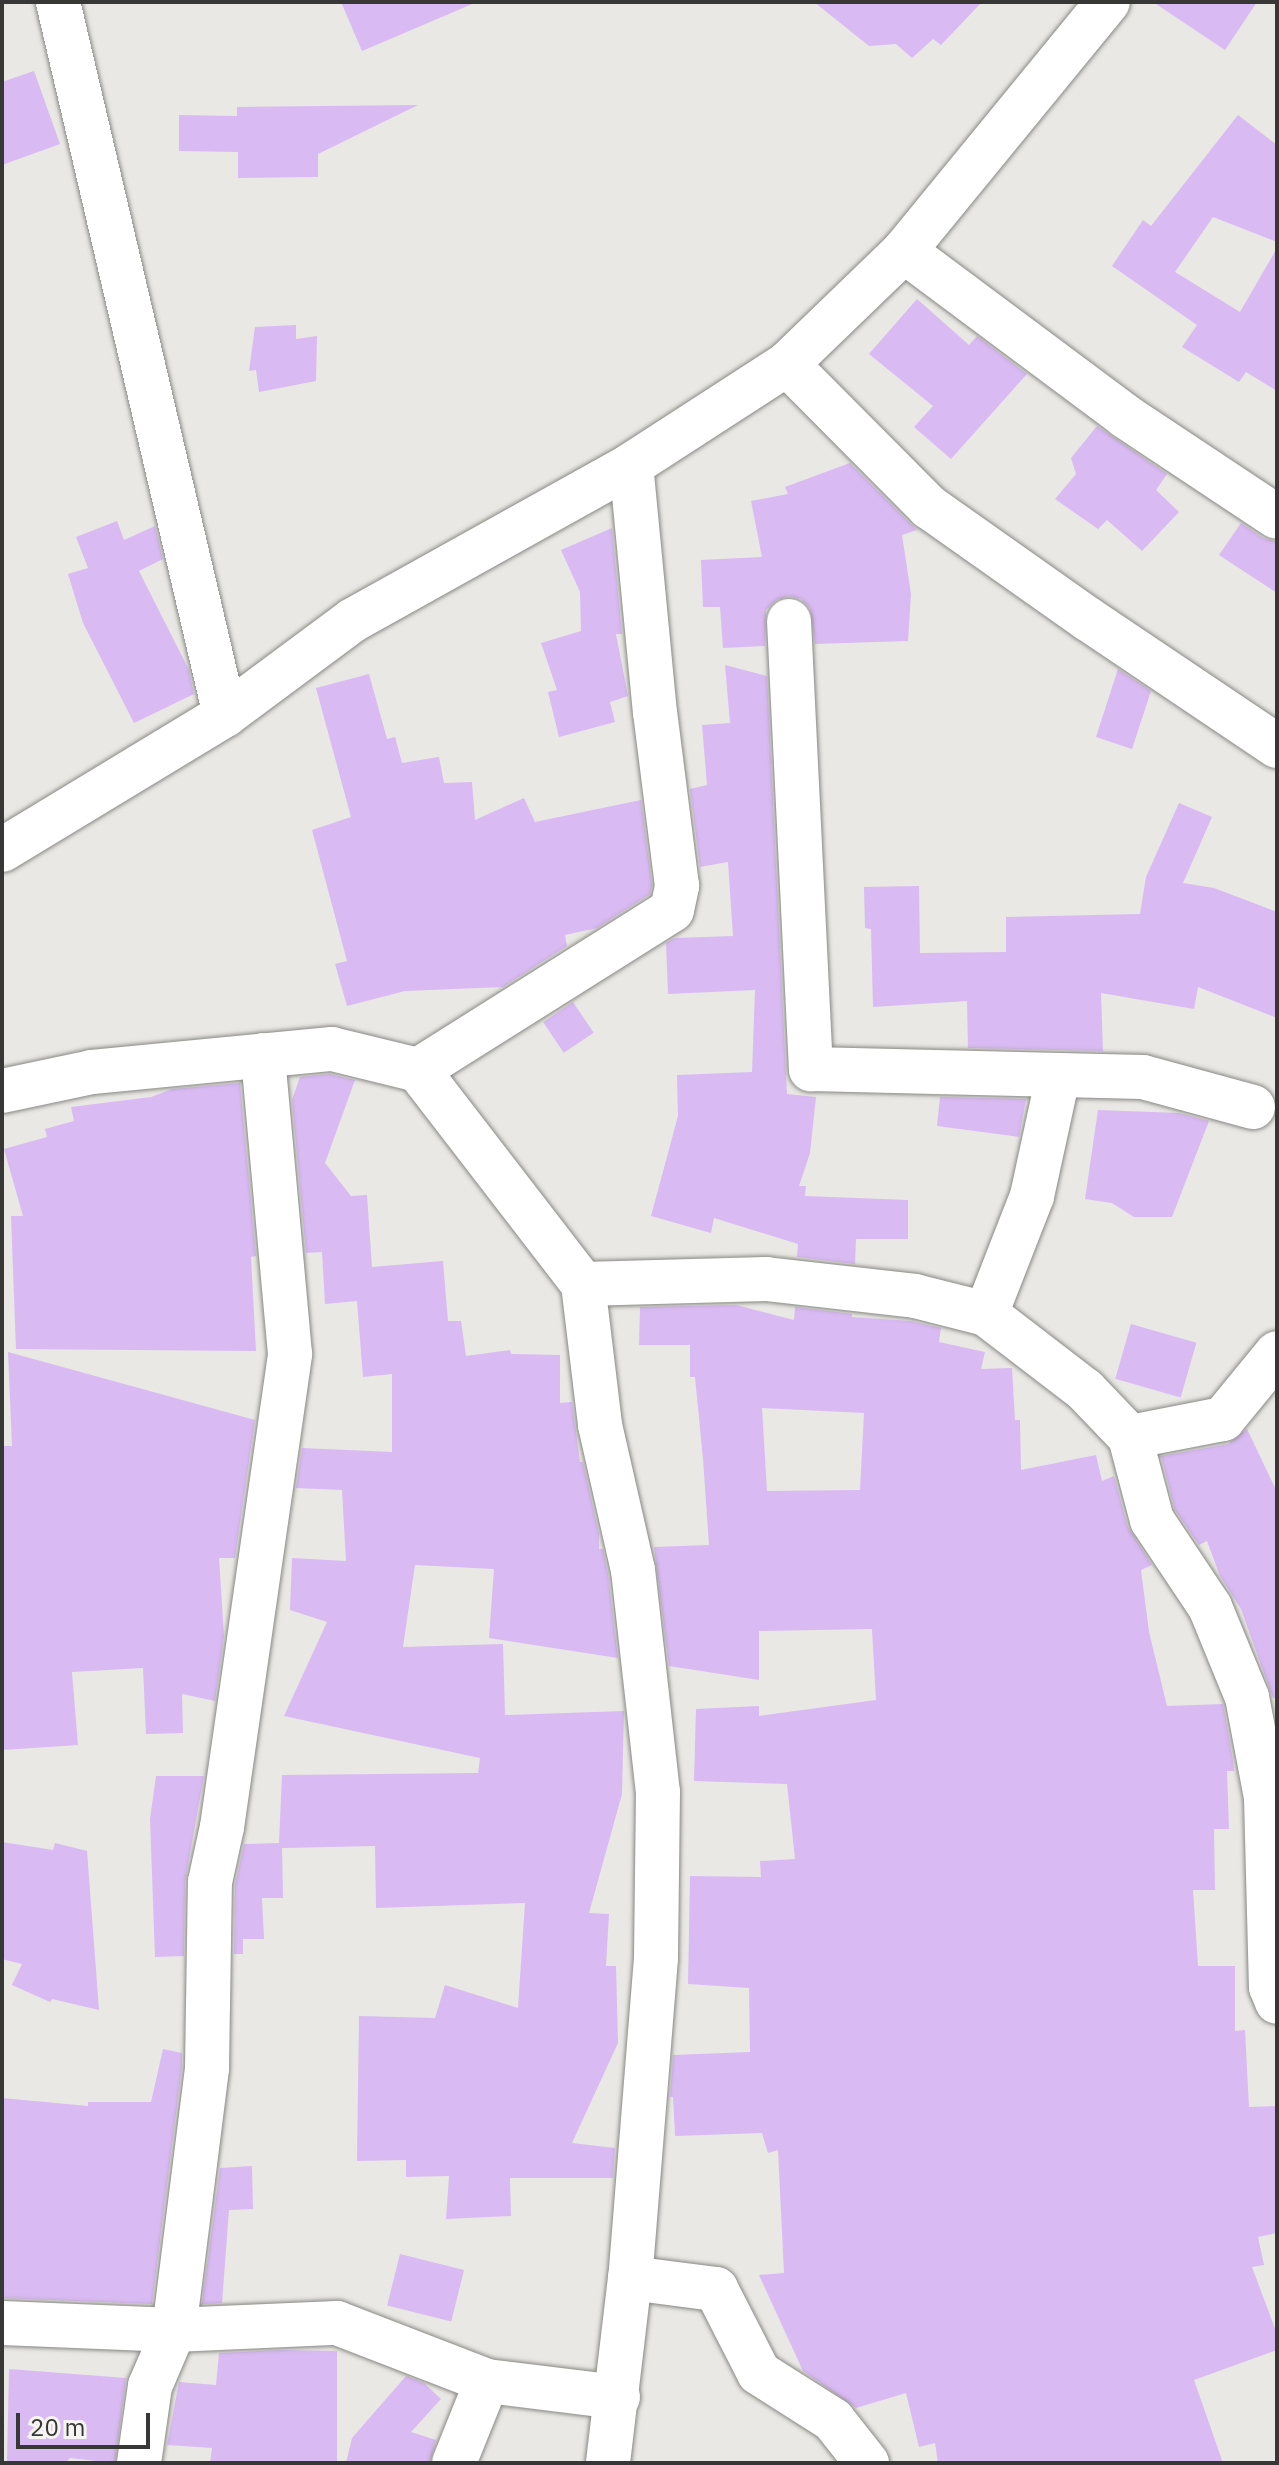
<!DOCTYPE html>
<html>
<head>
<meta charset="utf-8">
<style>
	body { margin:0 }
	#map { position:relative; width:1279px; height:2465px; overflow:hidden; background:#e9e8e4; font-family:"IBM Plex Sans",sans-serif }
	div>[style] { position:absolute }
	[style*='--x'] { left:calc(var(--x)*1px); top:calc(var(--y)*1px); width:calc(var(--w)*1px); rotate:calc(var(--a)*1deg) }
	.building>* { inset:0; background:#d9baf3; transform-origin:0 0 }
	.roads { filter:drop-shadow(0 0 2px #888884) drop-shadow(0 0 2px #888884) }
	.minor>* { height:44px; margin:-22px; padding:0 22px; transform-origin:22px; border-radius:22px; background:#fff }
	span { translate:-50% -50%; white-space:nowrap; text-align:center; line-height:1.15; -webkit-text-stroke:7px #f6f5f1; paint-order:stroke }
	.frame { position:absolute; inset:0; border:4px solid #373736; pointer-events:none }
	.scale { position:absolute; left:16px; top:2413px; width:134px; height:36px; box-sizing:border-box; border:4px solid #373736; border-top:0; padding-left:10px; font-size:24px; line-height:28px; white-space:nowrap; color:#373736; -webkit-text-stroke:6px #f6f5f1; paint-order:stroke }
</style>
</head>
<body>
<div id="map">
	<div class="building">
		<i style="clip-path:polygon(341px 2px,477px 2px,362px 51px)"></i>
		<i style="clip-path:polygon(814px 2px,982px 2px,941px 45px,933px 39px,912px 58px,896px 44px,869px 46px)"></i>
		<i style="clip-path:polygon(1153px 2px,1257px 2px,1225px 50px)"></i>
		<i style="clip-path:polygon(34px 71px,60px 144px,2px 165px,2px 82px)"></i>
		<i style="clip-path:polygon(418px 105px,318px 154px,318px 177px,238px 178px,238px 152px,179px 151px,179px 115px,237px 116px,237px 107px)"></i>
		<i style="clip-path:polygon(1238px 115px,1277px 145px,1277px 242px,1213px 217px,1175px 272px,1240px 312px,1277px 248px,1277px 391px,1246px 372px,1239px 382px,1182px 347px,1197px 325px,1112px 266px,1143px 220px,1151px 226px)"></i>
		<i style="clip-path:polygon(917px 299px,969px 345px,977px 336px,1027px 374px,951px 459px,914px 427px,933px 406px,869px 354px)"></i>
		<i style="clip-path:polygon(296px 325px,296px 339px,317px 336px,316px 381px,259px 392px,256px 370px,249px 371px,255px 327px)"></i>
		<i style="clip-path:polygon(1097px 426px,1167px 474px,1156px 490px,1179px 512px,1142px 551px,1107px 520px,1098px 529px,1055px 499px,1076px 474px,1071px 458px)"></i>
		<i style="clip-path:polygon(850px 463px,917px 530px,902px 535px,911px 594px,908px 641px,815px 644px,810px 608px,801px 599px,789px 596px,776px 600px,766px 610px,765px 646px,723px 648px,720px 607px,703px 607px,701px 560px,762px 557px,751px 501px,788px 494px,785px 487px)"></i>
		<i style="clip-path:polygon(117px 521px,124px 540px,155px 526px,163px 559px,139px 571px,189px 670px,194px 694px,134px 723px,83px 623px,68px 574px,88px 568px,76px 537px)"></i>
		<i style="clip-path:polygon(1241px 523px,1263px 538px,1277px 542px,1277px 593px,1219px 555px)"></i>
		<i style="clip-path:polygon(612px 528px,622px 634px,616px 634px,628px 696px,610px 702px,615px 722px,559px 737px,548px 692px,557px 690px,541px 643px,581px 631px,580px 592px,561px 550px)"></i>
		<i style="clip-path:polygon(725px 665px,767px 676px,787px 1094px,816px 1097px,810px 1153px,799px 1186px,806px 1186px,805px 1196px,908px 1200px,908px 1239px,856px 1239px,855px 1264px,797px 1257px,798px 1244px,714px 1218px,711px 1233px,651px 1216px,678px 1116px,677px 1075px,752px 1072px,755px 990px,668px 994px,666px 943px,675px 938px,733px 936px,728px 862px,700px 867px,690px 789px,707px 785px,702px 725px,730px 723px)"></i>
		<i style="clip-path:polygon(1118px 669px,1151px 691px,1132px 749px,1096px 737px)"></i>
		<i style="clip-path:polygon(369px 674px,387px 739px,395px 737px,402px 763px,439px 757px,444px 783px,472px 782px,475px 820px,524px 798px,535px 822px,641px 800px,652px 885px,650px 894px,597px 928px,565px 935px,567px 946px,503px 987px,405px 991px,347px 1006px,335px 964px,347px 961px,312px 830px,351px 817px,316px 688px)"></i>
		<i style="clip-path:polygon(1179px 803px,1212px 817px,1183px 883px,1214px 888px,1277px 912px,1277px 1018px,1198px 987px,1194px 1009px,1101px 993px,1103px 1051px,968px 1048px,967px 1001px,873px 1007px,871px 929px,865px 928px,864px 887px,919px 886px,920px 953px,1006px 952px,1006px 917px,1140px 914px,1146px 877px)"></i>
		<i style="left:573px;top:1002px;width:37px;height:36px;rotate:56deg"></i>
		<i style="clip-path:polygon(330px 1074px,355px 1080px,325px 1163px,351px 1196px,367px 1195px,372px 1267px,443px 1261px,448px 1321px,461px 1321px,466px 1356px,510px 1350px,511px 1354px,560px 1355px,560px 1403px,572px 1402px,580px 1462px,583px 1462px,599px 1534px,599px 1549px,603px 1549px,608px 1574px,618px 1658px,489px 1638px,494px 1569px,415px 1565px,403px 1647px,503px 1644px,505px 1715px,624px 1711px,622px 1794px,589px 1913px,609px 1914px,606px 1966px,616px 1966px,618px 2043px,572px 2143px,615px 2148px,613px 2178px,510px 2178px,511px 2216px,446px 2219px,449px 2176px,406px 2177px,406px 2160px,357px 2161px,359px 2016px,435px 2018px,445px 1985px,518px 2008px,525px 1903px,376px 1908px,375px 1846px,282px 1848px,283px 1898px,262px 1898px,264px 1939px,243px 1939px,243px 1954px,234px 1954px,235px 1885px,244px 1844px,279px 1843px,282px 1775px,478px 1773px,480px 1758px,284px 1716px,327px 1622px,290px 1610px,292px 1558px,346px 1561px,342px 1490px,296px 1488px,302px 1448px,392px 1452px,392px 1374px,363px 1377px,357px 1301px,325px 1304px,322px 1252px,306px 1253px,292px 1100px,300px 1077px)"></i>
		<i style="clip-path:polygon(240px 1083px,256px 1256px,251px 1257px,256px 1351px,16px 1349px,11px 1216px,23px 1216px,4px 1149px,47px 1137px,45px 1129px,74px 1121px,71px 1107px,151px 1097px,172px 1089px)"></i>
		<i style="clip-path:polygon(940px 1097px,1026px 1099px,1019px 1137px,937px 1126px)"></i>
		<i style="clip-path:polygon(1098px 1110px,1179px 1113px,1209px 1121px,1172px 1217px,1134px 1217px,1112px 1203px,1085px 1199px)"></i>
		<i style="clip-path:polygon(evenodd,736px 1305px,794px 1320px,795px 1307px,852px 1314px,852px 1317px,910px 1321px,941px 1328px,939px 1342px,985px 1352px,981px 1369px,1012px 1368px,1015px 1420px,1020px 1420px,1021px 1470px,1096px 1455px,1102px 1481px,1114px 1476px,1128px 1527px,1152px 1565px,1141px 1570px,1149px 1632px,1167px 1706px,1223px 1704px,1233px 1760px,1234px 1771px,1227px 1771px,1229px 1829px,1214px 1829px,1215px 1890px,1193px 1890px,1198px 1966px,1235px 1966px,1235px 2031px,1245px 2030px,1249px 2107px,1277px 2106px,1277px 2233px,1258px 2237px,1264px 2265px,1252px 2267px,1277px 2334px,1277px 2350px,1194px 2380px,1223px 2463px,938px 2463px,935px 2443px,919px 2447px,906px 2393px,856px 2408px,803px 2371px,759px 2275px,784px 2273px,778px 2150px,768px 2153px,762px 2133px,675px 2136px,673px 2097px,670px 2097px,673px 2055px,750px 2052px,749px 1988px,688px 1984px,690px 1876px,761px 1877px,760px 1861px,795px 1859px,787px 1784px,694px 1781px,696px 1709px,759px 1706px,759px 1716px,876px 1700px,872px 1629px,759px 1631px,759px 1680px,669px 1666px,654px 1547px,709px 1545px,703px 1459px,695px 1377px,690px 1377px,690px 1345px,639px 1345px,640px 1307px,736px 1305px,762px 1408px,864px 1413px,860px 1490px,767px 1491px,762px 1408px)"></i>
		<i style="left:1131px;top:1324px;width:68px;height:57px;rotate:16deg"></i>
		<i style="clip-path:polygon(8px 1352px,255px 1420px,235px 1558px,219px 1558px,224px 1636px,215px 1701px,182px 1694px,183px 1733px,146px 1734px,143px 1668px,72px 1672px,78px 1745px,2px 1750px,2px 1446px,12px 1446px)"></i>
		<i style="clip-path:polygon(1247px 1429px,1277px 1492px,1277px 1698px,1273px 1698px,1241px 1609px,1220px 1576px,1207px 1541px,1199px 1545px,1175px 1510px,1161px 1456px,1228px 1444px)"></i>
		<i style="clip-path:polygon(156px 1776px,204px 1776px,185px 1881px,184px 1956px,155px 1957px,150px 1819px)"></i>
		<i style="clip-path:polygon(2px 1842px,53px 1850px,55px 1843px,87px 1851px,99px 2010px,52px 1999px,50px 2002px,12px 1985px,22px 1964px,2px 1959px)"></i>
		<i style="clip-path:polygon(163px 2049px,182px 2053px,182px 2066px,152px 2304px,2px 2298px,2px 2098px,88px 2106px,88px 2102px,151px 2102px)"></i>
		<i style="clip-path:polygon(252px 2166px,253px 2209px,229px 2210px,222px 2303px,202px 2304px,220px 2168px)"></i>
		<i style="left:400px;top:2254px;width:66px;height:53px;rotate:14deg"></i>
		<i style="clip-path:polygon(281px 2350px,337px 2351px,337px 2463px,210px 2463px,212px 2448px,167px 2445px,179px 2382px,216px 2385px,219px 2353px)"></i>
		<i style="clip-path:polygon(9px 2369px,126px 2378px,115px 2463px,70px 2458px,65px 2463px,7px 2463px)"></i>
		<i style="clip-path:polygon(406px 2376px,424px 2383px,441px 2399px,411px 2432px,436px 2440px,430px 2463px,346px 2463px,352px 2438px)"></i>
	</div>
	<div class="roads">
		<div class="minor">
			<i style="--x:58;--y:2;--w:732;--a:76.82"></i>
			<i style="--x:904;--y:251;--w:276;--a:36.7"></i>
			<i style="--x:1125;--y:416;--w:182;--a:33.6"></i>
			<i style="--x:787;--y:364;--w:202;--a:45.2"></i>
			<i style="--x:929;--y:507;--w:194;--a:35.2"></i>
			<i style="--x:1088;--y:619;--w:228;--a:33.9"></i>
			<i style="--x:789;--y:621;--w:449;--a:87.2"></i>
			<i style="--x:811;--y:1069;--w:332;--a:1.4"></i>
			<i style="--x:1143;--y:1077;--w:114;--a:15.3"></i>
			<i style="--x:2;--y:850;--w:261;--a:-31.2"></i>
			<i style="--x:225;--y:715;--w:159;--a:-36.6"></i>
			<i style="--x:353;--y:620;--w:318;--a:-29.1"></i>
			<i style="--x:631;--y:465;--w:186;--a:-32.9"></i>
			<i style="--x:787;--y:364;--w:163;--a:-44"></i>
			<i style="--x:904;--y:251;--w:322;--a:-50.7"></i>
			<i style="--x:418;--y:1070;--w:300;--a:-32.2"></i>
			<i style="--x:672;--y:910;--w:25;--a:-78"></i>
			<i style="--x:677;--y:886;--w:174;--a:-97.2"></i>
			<i style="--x:655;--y:713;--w:249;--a:-95.5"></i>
			<i style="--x:2;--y:1091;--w:92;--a:-11.9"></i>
			<i style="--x:92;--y:1072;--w:241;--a:-5.5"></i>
			<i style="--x:332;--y:1049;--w:89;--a:13.7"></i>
			<i style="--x:418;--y:1070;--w:270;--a:52.4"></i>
			<i style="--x:583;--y:1284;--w:183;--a:-1.6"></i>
			<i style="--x:766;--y:1279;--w:150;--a:6.5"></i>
			<i style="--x:915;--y:1296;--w:73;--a:14.2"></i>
			<i style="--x:986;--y:1314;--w:125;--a:37.5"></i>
			<i style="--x:1085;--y:1390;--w:65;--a:46.2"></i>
			<i style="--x:1130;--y:1437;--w:86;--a:75.2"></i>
			<i style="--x:1152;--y:1520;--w:105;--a:56.3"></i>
			<i style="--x:1210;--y:1607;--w:97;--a:67.7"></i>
			<i style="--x:1247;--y:1697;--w:103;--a:79.3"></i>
			<i style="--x:1266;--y:1798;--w:189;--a:88.5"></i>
			<i style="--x:1271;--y:1987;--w:16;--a:68"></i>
			<i style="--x:583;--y:1284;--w:142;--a:83.1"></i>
			<i style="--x:600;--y:1425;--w:149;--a:77.2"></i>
			<i style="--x:633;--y:1570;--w:223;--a:83.6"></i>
			<i style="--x:658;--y:1792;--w:166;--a:90.7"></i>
			<i style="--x:656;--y:1958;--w:321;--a:94.6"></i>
			<i style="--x:630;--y:2278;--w:186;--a:96.8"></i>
			<i style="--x:986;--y:1314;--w:127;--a:-68.7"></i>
			<i style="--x:1032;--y:1196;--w:122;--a:-77.7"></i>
			<i style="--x:1130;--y:1437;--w:95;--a:-11"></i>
			<i style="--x:1223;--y:1419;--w:85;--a:-50.7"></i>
			<i style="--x:630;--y:2278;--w:87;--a:7.3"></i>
			<i style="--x:716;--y:2289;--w:94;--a:62.9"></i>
			<i style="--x:759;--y:2373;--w:88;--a:32.4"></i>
			<i style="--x:833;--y:2420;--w:55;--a:51.7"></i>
			<i style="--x:2;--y:2323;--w:172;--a:2.3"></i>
			<i style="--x:174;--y:2330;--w:163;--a:-2.5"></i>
			<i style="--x:337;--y:2323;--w:161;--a:21.1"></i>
			<i style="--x:487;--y:2381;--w:132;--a:7"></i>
			<i style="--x:139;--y:2463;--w:78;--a:-81.9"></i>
			<i style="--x:150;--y:2386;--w:61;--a:-66.8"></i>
			<i style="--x:174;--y:2330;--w:264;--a:-82.8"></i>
			<i style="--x:207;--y:2068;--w:186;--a:-89.1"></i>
			<i style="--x:210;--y:1882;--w:56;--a:-77.7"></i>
			<i style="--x:222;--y:1827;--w:478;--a:-81.8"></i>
			<i style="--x:290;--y:1354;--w:300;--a:-95.2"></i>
			<i style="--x:454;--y:2463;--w:88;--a:-68.1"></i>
		</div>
	</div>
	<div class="frame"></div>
	<div class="scale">20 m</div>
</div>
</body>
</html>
